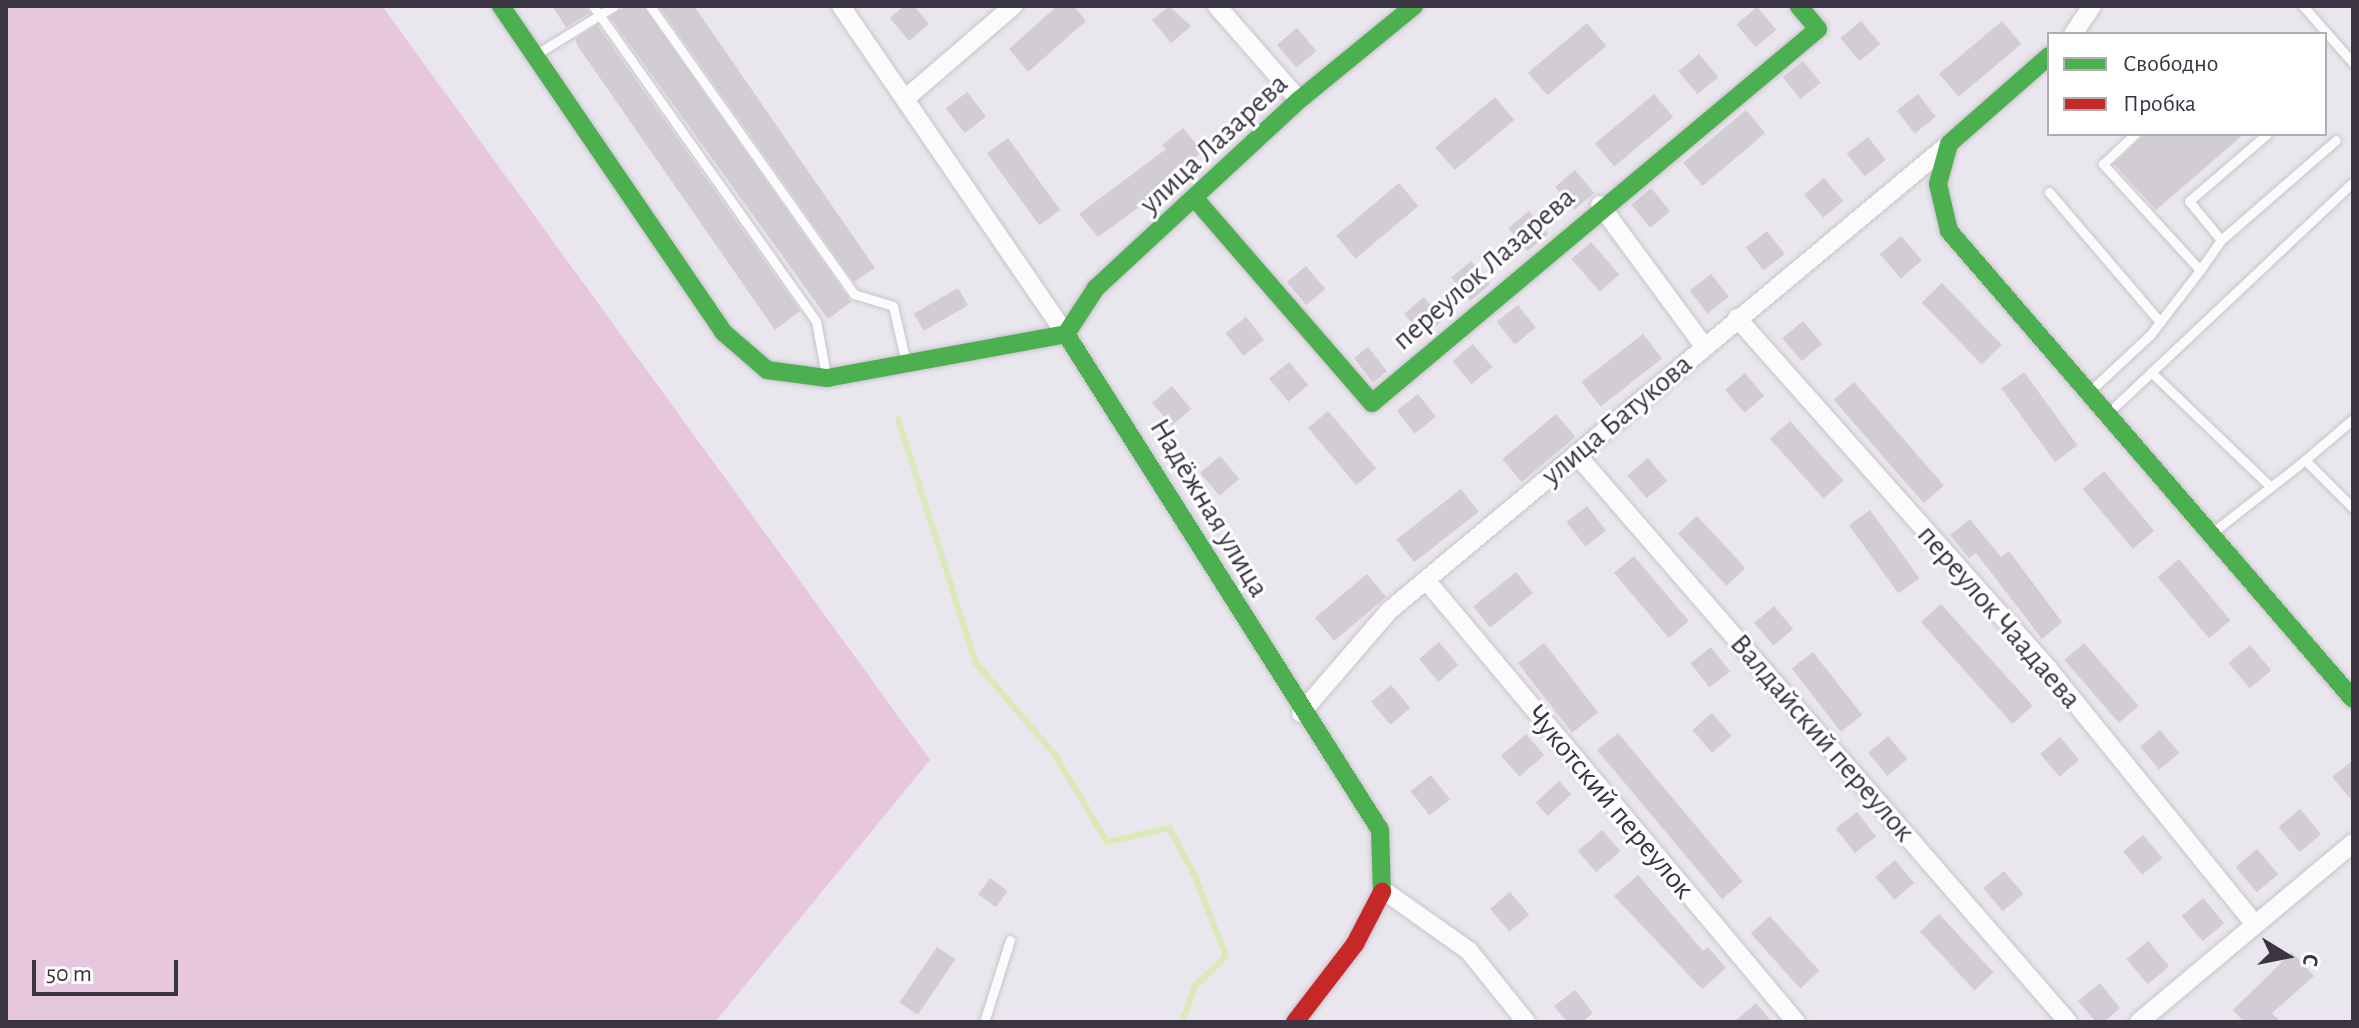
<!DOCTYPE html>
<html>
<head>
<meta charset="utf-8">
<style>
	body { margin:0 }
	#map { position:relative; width:2359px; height:1028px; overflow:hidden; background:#eae6ed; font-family:"Alegreya Sans",sans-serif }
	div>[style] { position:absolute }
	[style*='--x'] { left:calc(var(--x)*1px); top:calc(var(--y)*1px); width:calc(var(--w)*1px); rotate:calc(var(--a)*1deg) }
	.green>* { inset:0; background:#e6c7dd }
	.stream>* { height:6px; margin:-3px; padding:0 3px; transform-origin:3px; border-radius:3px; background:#dbe9b9 }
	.building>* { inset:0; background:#d2cdd5; transform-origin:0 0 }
	.roads { filter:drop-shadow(0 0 2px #c8c3cb) drop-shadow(0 0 2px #c8c3cb) }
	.lane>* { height:9px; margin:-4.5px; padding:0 4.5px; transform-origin:4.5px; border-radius:4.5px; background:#fcfbfc }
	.street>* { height:18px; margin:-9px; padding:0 9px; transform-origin:9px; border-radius:9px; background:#fcfbfc }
	.fast>* { height:18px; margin:-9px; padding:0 9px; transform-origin:9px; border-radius:9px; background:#4caf50 }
	.jam>* { height:18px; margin:-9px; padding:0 9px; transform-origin:9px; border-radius:9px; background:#c62828 }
	span { translate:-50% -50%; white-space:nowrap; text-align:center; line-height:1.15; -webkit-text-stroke:6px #fff; paint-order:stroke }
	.street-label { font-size:30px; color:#3b3442 }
	.frame { position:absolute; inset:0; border:8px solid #3b3442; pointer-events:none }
	.legend { position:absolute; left:2047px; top:32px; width:280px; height:104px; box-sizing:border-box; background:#fff; border:2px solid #b1aeb3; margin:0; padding:10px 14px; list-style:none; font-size:24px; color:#3b3442 }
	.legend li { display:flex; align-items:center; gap:16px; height:40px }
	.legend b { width:40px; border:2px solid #b1aeb3 }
	.north { position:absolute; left:2247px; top:916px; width:80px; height:80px; -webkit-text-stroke:6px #fff; paint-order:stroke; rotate:100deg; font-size:22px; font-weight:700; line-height:32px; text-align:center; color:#3b3442 }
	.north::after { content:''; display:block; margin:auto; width:28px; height:36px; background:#3b3442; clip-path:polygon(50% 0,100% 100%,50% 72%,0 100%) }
	.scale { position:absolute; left:32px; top:960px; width:146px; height:36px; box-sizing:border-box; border:4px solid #3b3442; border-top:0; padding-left:10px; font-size:24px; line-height:28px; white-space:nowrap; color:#3b3442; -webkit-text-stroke:6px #fff; paint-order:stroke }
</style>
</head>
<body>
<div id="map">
	<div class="green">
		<i style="clip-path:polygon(6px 6px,382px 6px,930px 760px,715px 1022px,6px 1022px)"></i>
	</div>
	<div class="stream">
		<i style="--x:898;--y:419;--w:256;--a:72.3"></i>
		<i style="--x:976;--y:663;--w:121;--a:49.3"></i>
		<i style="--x:1055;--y:755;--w:101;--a:59.1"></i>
		<i style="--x:1107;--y:842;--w:64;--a:-12.7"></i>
		<i style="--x:1169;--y:828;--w:52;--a:61.5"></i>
		<i style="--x:1194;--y:874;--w:88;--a:68.7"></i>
		<i style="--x:1226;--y:956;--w:43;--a:135.9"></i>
		<i style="--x:1195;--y:986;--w:38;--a:110"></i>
	</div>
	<div class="building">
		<i style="clip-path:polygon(552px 6px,585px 6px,589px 13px,566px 27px)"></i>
		<i style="clip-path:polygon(626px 6px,643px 6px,851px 302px,828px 319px,610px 17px)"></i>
		<i style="clip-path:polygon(659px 6px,694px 6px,875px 268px,854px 282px)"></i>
		<i style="clip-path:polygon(904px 6px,914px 6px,929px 24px,909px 41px,890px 18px)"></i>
		<i style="clip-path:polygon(1057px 6px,1074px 6px,1086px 21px,1028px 72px,1009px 49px)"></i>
		<i style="clip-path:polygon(1169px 6px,1191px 26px,1171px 43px,1152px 20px)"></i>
		<i style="left:1757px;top:7px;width:30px;height:27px;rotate:50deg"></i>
		<i style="left:1861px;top:21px;width:30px;height:27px;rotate:50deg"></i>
		<i style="left:2002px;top:21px;width:30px;height:82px;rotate:50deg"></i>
		<i style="left:1587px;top:23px;width:30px;height:77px;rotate:50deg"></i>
		<i style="clip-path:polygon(597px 25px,800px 311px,775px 330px,577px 45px,575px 39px)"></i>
		<i style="left:1297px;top:28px;width:30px;height:26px;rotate:50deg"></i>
		<i style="left:1699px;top:54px;width:30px;height:27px;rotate:50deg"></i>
		<i style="left:1803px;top:61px;width:28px;height:26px;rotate:51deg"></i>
		<i style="left:967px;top:92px;width:31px;height:27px;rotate:52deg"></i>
		<i style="left:1654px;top:94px;width:30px;height:77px;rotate:50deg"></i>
		<i style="left:1918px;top:94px;width:29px;height:27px;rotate:52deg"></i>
		<i style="left:1495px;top:97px;width:30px;height:78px;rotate:50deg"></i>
		<i style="left:1746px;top:110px;width:30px;height:82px;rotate:50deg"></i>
		<i style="clip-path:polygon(1183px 128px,1202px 151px,1164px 189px,1098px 237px,1079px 214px,1166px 149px,1162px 145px)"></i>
		<i style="clip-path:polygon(2145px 134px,2244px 134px,2156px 210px,2114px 164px)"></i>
		<i style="left:1868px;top:137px;width:29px;height:27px;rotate:52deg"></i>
		<i style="left:1008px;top:138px;width:89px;height:26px;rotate:54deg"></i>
		<i style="left:1575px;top:170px;width:30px;height:26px;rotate:50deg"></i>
		<i style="left:1824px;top:178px;width:30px;height:26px;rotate:50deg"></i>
		<i style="left:1399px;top:183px;width:30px;height:82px;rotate:50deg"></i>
		<i style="left:1651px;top:188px;width:30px;height:26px;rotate:50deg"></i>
		<i style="left:1529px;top:211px;width:30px;height:27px;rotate:50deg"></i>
		<i style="left:1767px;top:231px;width:29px;height:27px;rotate:52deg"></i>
		<i style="left:1901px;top:236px;width:32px;height:28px;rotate:49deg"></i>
		<i style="left:1591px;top:242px;width:43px;height:26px;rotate:49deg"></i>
		<i style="left:1471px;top:261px;width:30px;height:26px;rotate:50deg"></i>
		<i style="left:1306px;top:266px;width:30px;height:25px;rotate:50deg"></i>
		<i style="left:1711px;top:274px;width:29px;height:27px;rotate:52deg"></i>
		<i style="left:1942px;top:283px;width:86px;height:28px;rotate:46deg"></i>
		<i style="left:958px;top:288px;width:20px;height:51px;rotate:60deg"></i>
		<i style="left:1424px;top:297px;width:30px;height:26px;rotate:50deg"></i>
		<i style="left:1518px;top:305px;width:29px;height:27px;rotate:52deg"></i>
		<i style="left:1246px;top:317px;width:29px;height:26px;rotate:52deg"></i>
		<i style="left:1803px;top:321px;width:30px;height:27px;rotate:50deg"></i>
		<i style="left:1643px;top:334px;width:31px;height:78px;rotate:52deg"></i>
		<i style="left:1473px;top:344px;width:30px;height:27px;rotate:50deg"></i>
		<i style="left:1368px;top:347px;width:31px;height:18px;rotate:52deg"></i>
		<i style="left:1289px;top:362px;width:30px;height:26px;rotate:50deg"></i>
		<i style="left:2024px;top:372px;width:91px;height:28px;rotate:54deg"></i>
		<i style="left:1745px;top:373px;width:30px;height:26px;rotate:50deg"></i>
		<i style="left:1854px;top:382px;width:137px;height:27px;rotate:49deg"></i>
		<i style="left:1172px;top:386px;width:30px;height:26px;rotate:50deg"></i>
		<i style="left:1418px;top:394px;width:29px;height:27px;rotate:52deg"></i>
		<i style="left:1328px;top:411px;width:75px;height:26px;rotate:50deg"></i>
		<i style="left:1556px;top:414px;width:30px;height:70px;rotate:50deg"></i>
		<i style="left:1790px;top:421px;width:80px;height:27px;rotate:48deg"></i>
		<i style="left:1220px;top:456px;width:30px;height:26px;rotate:50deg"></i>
		<i style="left:1648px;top:458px;width:30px;height:27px;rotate:50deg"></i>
		<i style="left:2104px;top:471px;width:78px;height:28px;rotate:50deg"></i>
		<i style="left:1461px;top:489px;width:29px;height:82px;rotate:52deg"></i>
		<i style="left:1587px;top:506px;width:31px;height:26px;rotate:52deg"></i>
		<i style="left:1870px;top:510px;width:84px;height:26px;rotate:54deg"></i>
		<i style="left:1697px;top:516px;width:71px;height:26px;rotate:47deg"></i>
		<i style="clip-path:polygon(1970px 519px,2001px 557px,2009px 551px,2062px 622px,2042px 639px,1976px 553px,1969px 558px,1950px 535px)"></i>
		<i style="left:1634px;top:556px;width:85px;height:26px;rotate:50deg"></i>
		<i style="left:2179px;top:559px;width:80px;height:28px;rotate:50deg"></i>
		<i style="left:1516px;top:572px;width:27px;height:55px;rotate:51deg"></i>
		<i style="left:1367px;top:574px;width:30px;height:68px;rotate:50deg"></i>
		<i style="left:1941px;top:604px;width:137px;height:27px;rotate:48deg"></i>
		<i style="left:1774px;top:606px;width:30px;height:26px;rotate:50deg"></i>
		<i style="left:1439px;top:642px;width:30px;height:26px;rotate:50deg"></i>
		<i style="left:1544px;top:643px;width:88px;height:33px;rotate:52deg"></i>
		<i style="left:2084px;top:643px;width:83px;height:26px;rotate:49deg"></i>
		<i style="left:2250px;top:645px;width:33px;height:28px;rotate:50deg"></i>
		<i style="left:1711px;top:647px;width:31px;height:26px;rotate:52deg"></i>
		<i style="left:1813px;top:652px;width:80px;height:27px;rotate:52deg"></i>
		<i style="left:1391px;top:685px;width:30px;height:26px;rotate:50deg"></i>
		<i style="left:1712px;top:713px;width:30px;height:26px;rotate:49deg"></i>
		<i style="left:2160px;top:730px;width:30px;height:26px;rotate:50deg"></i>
		<i style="left:1618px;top:733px;width:194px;height:27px;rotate:50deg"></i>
		<i style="left:1526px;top:734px;width:28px;height:33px;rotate:49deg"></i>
		<i style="left:1888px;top:736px;width:30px;height:26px;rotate:50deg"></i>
		<i style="left:2060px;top:737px;width:30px;height:26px;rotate:50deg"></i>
		<i style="clip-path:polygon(2353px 760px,2353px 802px,2332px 777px)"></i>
		<i style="left:1431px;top:775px;width:31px;height:26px;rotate:52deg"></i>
		<i style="left:1559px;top:781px;width:18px;height:32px;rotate:47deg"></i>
		<i style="left:2300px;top:809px;width:33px;height:28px;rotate:50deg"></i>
		<i style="left:1857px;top:812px;width:31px;height:27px;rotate:52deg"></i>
		<i style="left:1602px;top:830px;width:28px;height:32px;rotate:49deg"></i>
		<i style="left:2143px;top:835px;width:30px;height:26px;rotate:50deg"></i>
		<i style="left:2257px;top:849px;width:33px;height:28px;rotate:50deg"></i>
		<i style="left:1895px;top:860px;width:30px;height:26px;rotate:50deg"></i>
		<i style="left:2004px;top:871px;width:30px;height:27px;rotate:50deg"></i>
		<i style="clip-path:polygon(1638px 875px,1703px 951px,1708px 947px,1726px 968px,1702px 989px,1614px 896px)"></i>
		<i style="left:990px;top:878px;width:22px;height:20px;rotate:36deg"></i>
		<i style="left:1510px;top:892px;width:30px;height:26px;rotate:50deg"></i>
		<i style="left:2203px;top:898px;width:33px;height:28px;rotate:50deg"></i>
		<i style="left:1939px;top:914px;width:80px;height:26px;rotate:47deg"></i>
		<i style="left:1770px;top:916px;width:74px;height:26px;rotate:48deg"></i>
		<i style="left:2148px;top:941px;width:33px;height:28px;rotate:50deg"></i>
		<i style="left:937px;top:947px;width:22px;height:67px;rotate:34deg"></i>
		<i style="clip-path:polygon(2292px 952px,2314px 976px,2272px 1013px,2281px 1022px,2244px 1022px,2233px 1010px)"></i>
		<i style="clip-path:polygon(2100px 983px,2120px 1008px,2104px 1022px,2096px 1022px,2078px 1001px)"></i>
		<i style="clip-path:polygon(1575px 990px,1593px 1013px,1582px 1022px,1567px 1022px,1554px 1006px)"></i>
		<i style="clip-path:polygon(1756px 1003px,1772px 1022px,1734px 1022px)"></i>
	</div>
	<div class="roads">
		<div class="lane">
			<i style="--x:593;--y:6;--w:386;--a:54.7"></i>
			<i style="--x:816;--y:321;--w:55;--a:79.5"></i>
			<i style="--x:650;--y:6;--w:353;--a:54.7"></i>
			<i style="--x:854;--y:294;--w:41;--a:17.1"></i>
			<i style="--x:893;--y:306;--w:63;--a:77.1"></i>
			<i style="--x:2303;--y:6;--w:76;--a:48.7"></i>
			<i style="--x:535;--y:55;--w:93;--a:-31.8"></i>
			<i style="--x:2267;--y:134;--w:103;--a:139.3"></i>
			<i style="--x:2189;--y:201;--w:50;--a:50.6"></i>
			<i style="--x:2221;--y:240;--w:152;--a:-41"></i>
			<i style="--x:2049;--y:192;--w:171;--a:49.5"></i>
			<i style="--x:2200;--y:270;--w:37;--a:-55"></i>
			<i style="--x:2151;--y:372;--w:166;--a:43.8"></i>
			<i style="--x:2091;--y:390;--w:81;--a:-43"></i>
			<i style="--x:2150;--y:335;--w:82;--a:-52.4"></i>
			<i style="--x:2200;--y:270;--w:144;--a:-132.5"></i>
			<i style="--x:2103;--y:164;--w:44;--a:-43.2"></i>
			<i style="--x:2108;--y:413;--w:337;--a:-43.3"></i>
			<i style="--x:2353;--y:419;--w:63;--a:139.5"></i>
			<i style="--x:2305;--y:460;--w:68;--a:45"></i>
			<i style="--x:2213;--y:532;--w:117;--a:-38"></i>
			<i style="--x:984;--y:1022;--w:86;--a:-72.4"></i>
		</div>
		<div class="street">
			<i style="--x:841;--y:6;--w:398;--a:55.6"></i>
			<i style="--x:1217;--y:6;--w:125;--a:48.9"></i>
			<i style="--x:2073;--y:34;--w:34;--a:-56"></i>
			<i style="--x:905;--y:99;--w:143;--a:-40.7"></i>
			<i style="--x:1600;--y:205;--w:175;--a:53.6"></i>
			<i style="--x:1737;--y:318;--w:470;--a:48.4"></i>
			<i style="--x:2049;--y:670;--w:324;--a:51"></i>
			<i style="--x:1576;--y:454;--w:751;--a:49.1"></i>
			<i style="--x:1426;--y:580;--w:576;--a:50.07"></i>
			<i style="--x:1301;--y:713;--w:136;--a:-49.2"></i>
			<i style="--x:1390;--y:610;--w:728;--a:-39.82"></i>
			<i style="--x:1383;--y:890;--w:105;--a:35.3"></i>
			<i style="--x:1469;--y:951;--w:91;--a:51.2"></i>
			<i style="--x:2139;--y:1022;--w:279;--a:-39.9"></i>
		</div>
		<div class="fast">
			<i style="--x:501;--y:6;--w:394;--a:55.7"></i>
			<i style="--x:723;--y:332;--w:58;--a:40.8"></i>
			<i style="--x:767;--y:370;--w:61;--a:7.6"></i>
			<i style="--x:827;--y:378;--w:243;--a:-10.4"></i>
			<i style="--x:2049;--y:56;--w:133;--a:138.7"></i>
			<i style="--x:1949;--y:144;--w:41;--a:105.4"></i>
			<i style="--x:1938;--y:184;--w:48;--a:76.8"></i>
			<i style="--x:1949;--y:231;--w:618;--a:49.2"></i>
			<i style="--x:1197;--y:201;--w:267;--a:49.1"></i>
			<i style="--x:1372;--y:403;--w:582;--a:-39.98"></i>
			<i style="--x:1818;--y:29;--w:30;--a:-130"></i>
			<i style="--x:1066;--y:334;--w:587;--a:57.66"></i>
			<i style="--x:1380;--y:830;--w:62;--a:88.2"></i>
			<i style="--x:1066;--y:334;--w:55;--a:-56.9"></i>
			<i style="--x:1096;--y:288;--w:277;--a:-42.8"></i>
			<i style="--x:1299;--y:100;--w:149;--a:-39.3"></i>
		</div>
		<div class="jam">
			<i style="--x:1295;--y:1022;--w:98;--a:-52.4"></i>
			<i style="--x:1355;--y:944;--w:59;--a:-62.6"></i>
		</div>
	</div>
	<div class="street-label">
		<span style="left:1214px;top:144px;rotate:-43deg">улица Лазарева</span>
		<span style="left:1484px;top:269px;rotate:-41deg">переулок Лазарева</span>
		<span style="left:1617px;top:420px;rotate:-40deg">улица Батукова</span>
		<span style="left:1209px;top:508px;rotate:59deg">Надёжная улица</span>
		<span style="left:1999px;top:617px;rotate:49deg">переулок Чаадаева</span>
		<span style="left:1822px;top:738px;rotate:49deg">Валдайский переулок</span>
		<span style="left:1610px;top:802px;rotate:50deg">Чукотский переулок</span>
	</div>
	<div class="frame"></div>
	<ul class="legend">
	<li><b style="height:10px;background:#4caf50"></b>Свободно</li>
	<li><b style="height:10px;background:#c62828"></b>Пробка</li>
	</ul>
	<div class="north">С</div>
	<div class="scale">50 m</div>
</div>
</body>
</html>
